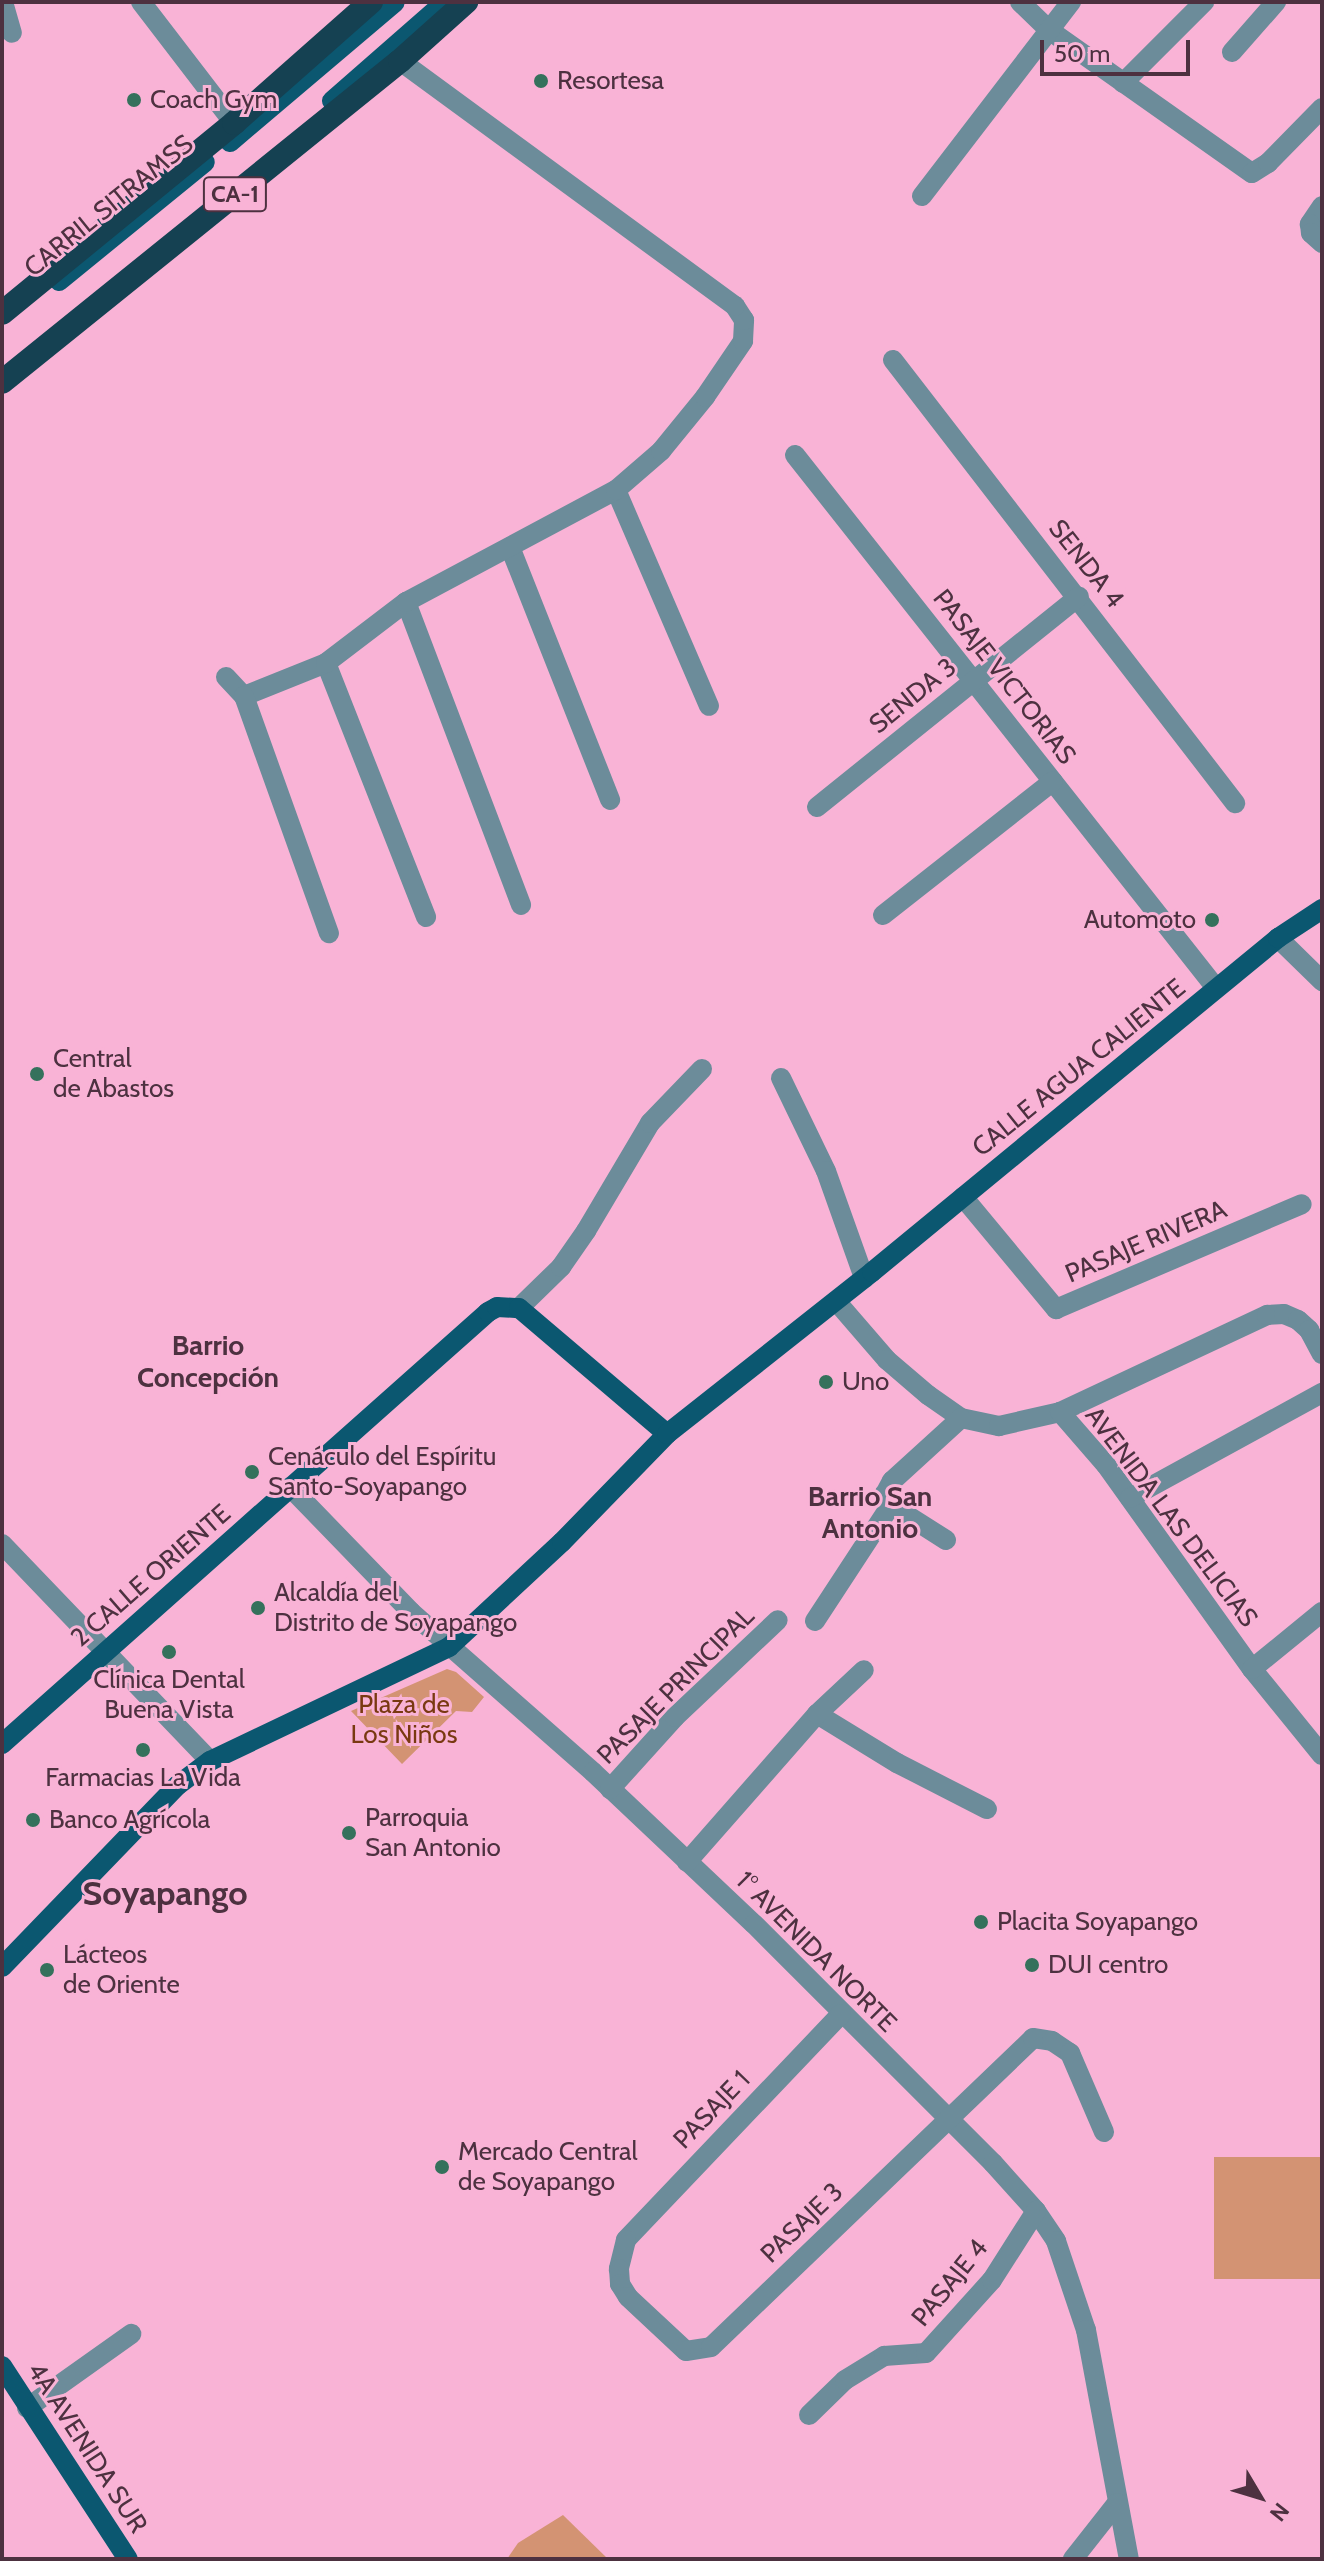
<!DOCTYPE html>
<html>
<head>
<meta charset="utf-8">
<style>
	body { margin:0 }
	#map { position:relative; width:1324px; height:2561px; overflow:hidden; background:#f9b3d6; font-family:Cabin,sans-serif }
	div>[style] { position:absolute }
	[style*='--x'] { left:calc(var(--x)*1px); top:calc(var(--y)*1px); width:calc(var(--w)*1px); rotate:calc(var(--a)*1deg) }
	.green>* { inset:0; background:#d39373; transform-origin:0 0 }
	.minor>* { height:20px; margin:-10px; padding:0 10px; transform-origin:10px; border-radius:10px; background:#6c8c9a }
	.major>* { height:20px; margin:-10px; padding:0 10px; transform-origin:10px; border-radius:10px; background:#0b5770 }
	.highway>* { height:24px; margin:-12px; padding:0 12px; transform-origin:12px; border-radius:12px; background:#154152 }
	.dots>* { width:22px; height:22px; translate:-50% -50%; box-sizing:border-box; border:4px solid #f9b3d6; border-radius:50% }
	span { translate:-50% -50%; white-space:nowrap; text-align:center; line-height:1.15; -webkit-text-stroke:6px #f9b3d6; paint-order:stroke }
	.shield-label span { padding:2px 6px; background:#f9b3d6; border:2px solid; border-radius:6px; -webkit-text-stroke-width:0 }
	.shield-label { font-size:24px; color:#4d3140; font-weight:700 }
	.poi-label { font-size:26px; color:#4d3140 }
	.left { translate:0 -50%; text-align:left }
	.right { translate:-100% -50%; text-align:right }
	.street-label { font-size:26px; color:#4d3140 }
	.park-label { font-size:26px; color:#793911 }
	.neighbourhood-label { font-size:28px; color:#4d3140; font-weight:700 }
	.district-label { font-size:34px; color:#4d3140; font-weight:700 }
	.frame { position:absolute; inset:0; border:4px solid #4d3140; pointer-events:none }
	.north { position:absolute; left:1220px; top:2457px; width:80px; height:80px; -webkit-text-stroke:6px #f9b3d6; paint-order:stroke; rotate:128deg; font-size:22px; font-weight:700; line-height:32px; text-align:center; color:#4d3140 }
	.north::after { content:''; display:block; margin:auto; width:28px; height:36px; background:#4d3140; clip-path:polygon(50% 0,100% 100%,50% 72%,0 100%) }
	.scale { position:absolute; left:1040px; top:40px; width:150px; height:36px; box-sizing:border-box; border:4px solid #4d3140; border-top:0; padding-left:10px; font-size:24px; line-height:28px; white-space:nowrap; color:#4d3140; -webkit-text-stroke:6px #f9b3d6; paint-order:stroke }
</style>
</head>
<body>
<div id="map">
	<div class="green">
		<i style="clip-path:polygon(447px 1669px,456px 1672px,484px 1697px,472px 1712px,456px 1711px,402px 1764px,351px 1711px)"></i>
		<i style="left:1322px;top:2157px;width:122px;height:108px;rotate:90deg"></i>
		<i style="clip-path:polygon(563px 2515px,608px 2559px,507px 2559px,518px 2543px)"></i>
	</div>
	<div class="minor">
		<i style="--x:3;--y:2;--w:32;--a:74"></i>
		<i style="--x:141;--y:2;--w:153;--a:52.5"></i>
		<i style="--x:1020;--y:2;--w:40;--a:44"></i>
		<i style="--x:1049;--y:30;--w:248;--a:35.2"></i>
		<i style="--x:1252;--y:173;--w:19;--a:-32"></i>
		<i style="--x:1268;--y:163;--w:77;--a:-45.5"></i>
		<i style="--x:1232;--y:52;--w:67;--a:-48.7"></i>
		<i style="--x:1123;--y:83;--w:115;--a:-45"></i>
		<i style="--x:922;--y:196;--w:245;--a:-52.5"></i>
		<i style="--x:1322;--y:206;--w:22;--a:124"></i>
		<i style="--x:1310;--y:224;--w:9;--a:84"></i>
		<i style="--x:1311;--y:233;--w:15;--a:42"></i>
		<i style="--x:893;--y:360;--w:560;--a:52.33"></i>
		<i style="--x:795;--y:455;--w:679;--a:51.7"></i>
		<i style="--x:616;--y:490;--w:235;--a:66.7"></i>
		<i style="--x:510;--y:547;--w:272;--a:68.4"></i>
		<i style="--x:406;--y:602;--w:324;--a:69.2"></i>
		<i style="--x:326;--y:663;--w:273;--a:68.5"></i>
		<i style="--x:226;--y:677;--w:26;--a:47"></i>
		<i style="--x:244;--y:696;--w:88;--a:-21.9"></i>
		<i style="--x:326;--y:663;--w:101;--a:-37.3"></i>
		<i style="--x:406;--y:602;--w:238;--a:-28.1"></i>
		<i style="--x:616;--y:490;--w:60;--a:-40.9"></i>
		<i style="--x:661;--y:451;--w:70;--a:-50.8"></i>
		<i style="--x:705;--y:397;--w:68;--a:-55.8"></i>
		<i style="--x:743;--y:341;--w:21;--a:-87"></i>
		<i style="--x:744;--y:320;--w:17;--a:-123"></i>
		<i style="--x:735;--y:306;--w:415;--a:-143.8"></i>
		<i style="--x:244;--y:696;--w:252;--a:70.3"></i>
		<i style="--x:817;--y:807;--w:336;--a:-38.8"></i>
		<i style="--x:883;--y:915;--w:216;--a:-38.2"></i>
		<i style="--x:1278;--y:938;--w:62;--a:44.3"></i>
		<i style="--x:781;--y:1078;--w:103;--a:64.2"></i>
		<i style="--x:826;--y:1171;--w:114;--a:70.4"></i>
		<i style="--x:963;--y:1197;--w:146;--a:50.3"></i>
		<i style="--x:1056;--y:1309;--w:267;--a:-23.1"></i>
		<i style="--x:836;--y:1301;--w:78;--a:49.2"></i>
		<i style="--x:887;--y:1360;--w:54;--a:40.5"></i>
		<i style="--x:928;--y:1395;--w:40;--a:34.9"></i>
		<i style="--x:961;--y:1418;--w:39;--a:12"></i>
		<i style="--x:999;--y:1426;--w:63;--a:-12.9"></i>
		<i style="--x:1060;--y:1412;--w:229;--a:-25.1"></i>
		<i style="--x:1267;--y:1315;--w:17;--a:-3"></i>
		<i style="--x:1284;--y:1314;--w:15;--a:23"></i>
		<i style="--x:1298;--y:1320;--w:15;--a:42"></i>
		<i style="--x:1309;--y:1330;--w:27;--a:62"></i>
		<i style="--x:519;--y:1308;--w:59;--a:-44.3"></i>
		<i style="--x:561;--y:1267;--w:44;--a:-55.2"></i>
		<i style="--x:586;--y:1231;--w:126;--a:-59.3"></i>
		<i style="--x:650;--y:1123;--w:75;--a:-46.1"></i>
		<i style="--x:1060;--y:1412;--w:70;--a:49"></i>
		<i style="--x:1106;--y:1465;--w:251;--a:54.4"></i>
		<i style="--x:1252;--y:1669;--w:111;--a:50.9"></i>
		<i style="--x:290;--y:1487;--w:174;--a:45.9"></i>
		<i style="--x:411;--y:1612;--w:242;--a:41.3"></i>
		<i style="--x:593;--y:1772;--w:221;--a:43.4"></i>
		<i style="--x:754;--y:1924;--w:338;--a:45"></i>
		<i style="--x:993;--y:2163;--w:64;--a:48.1"></i>
		<i style="--x:1036;--y:2211;--w:36;--a:56"></i>
		<i style="--x:1056;--y:2241;--w:94;--a:71.4"></i>
		<i style="--x:1086;--y:2330;--w:233;--a:79.4"></i>
		<i style="--x:1130;--y:1498;--w:219;--a:-28.7"></i>
		<i style="--x:946;--y:1540;--w:65;--a:-147.5"></i>
		<i style="--x:891;--y:1505;--w:13;--a:-119"></i>
		<i style="--x:885;--y:1494;--w:15;--a:-62"></i>
		<i style="--x:892;--y:1481;--w:93;--a:-42.4"></i>
		<i style="--x:2;--y:1544;--w:301;--a:46.2"></i>
		<i style="--x:815;--y:1621;--w:139;--a:-56.8"></i>
		<i style="--x:1252;--y:1669;--w:90;--a:-39.2"></i>
		<i style="--x:817;--y:1714;--w:94;--a:31.5"></i>
		<i style="--x:897;--y:1763;--w:101;--a:27.1"></i>
		<i style="--x:610;--y:1789;--w:97;--a:-47.9"></i>
		<i style="--x:675;--y:1717;--w:141;--a:-43.3"></i>
		<i style="--x:687;--y:1862;--w:197;--a:-48.7"></i>
		<i style="--x:817;--y:1714;--w:64;--a:-43.1"></i>
		<i style="--x:841;--y:2014;--w:312;--a:133.6"></i>
		<i style="--x:626;--y:2240;--w:30;--a:104"></i>
		<i style="--x:619;--y:2269;--w:15;--a:86"></i>
		<i style="--x:620;--y:2284;--w:15;--a:58"></i>
		<i style="--x:628;--y:2297;--w:79;--a:43"></i>
		<i style="--x:686;--y:2351;--w:25;--a:-9"></i>
		<i style="--x:711;--y:2347;--w:446;--a:-43.8"></i>
		<i style="--x:1033;--y:2038;--w:19;--a:9"></i>
		<i style="--x:1052;--y:2041;--w:22;--a:34"></i>
		<i style="--x:1070;--y:2053;--w:86;--a:66.7"></i>
		<i style="--x:27;--y:2408;--w:128;--a:-35.4"></i>
		<i style="--x:809;--y:2415;--w:50;--a:-44.2"></i>
		<i style="--x:845;--y:2380;--w:46;--a:-31.6"></i>
		<i style="--x:884;--y:2356;--w:42;--a:-4.1"></i>
		<i style="--x:926;--y:2353;--w:98;--a:-47.9"></i>
		<i style="--x:992;--y:2280;--w:82;--a:-57.5"></i>
		<i style="--x:1073;--y:2559;--w:71;--a:-51.8"></i>
	</div>
	<div class="major">
		<i style="--x:332;--y:101;--w:150;--a:-41.2"></i>
		<i style="--x:230;--y:142;--w:216;--a:-40.3"></i>
		<i style="--x:59;--y:281;--w:188;--a:-39.2"></i>
		<i style="--x:2;--y:1744;--w:650;--a:-41.63"></i>
		<i style="--x:488;--y:1312;--w:10;--a:-29"></i>
		<i style="--x:497;--y:1307;--w:22;--a:3"></i>
		<i style="--x:519;--y:1308;--w:194;--a:40.4"></i>
		<i style="--x:2;--y:1967;--w:253;--a:-46"></i>
		<i style="--x:178;--y:1785;--w:40;--a:-37"></i>
		<i style="--x:210;--y:1761;--w:265;--a:-25.5"></i>
		<i style="--x:449;--y:1647;--w:154;--a:-42.9"></i>
		<i style="--x:562;--y:1542;--w:151;--a:-45.8"></i>
		<i style="--x:667;--y:1434;--w:261;--a:-38.3"></i>
		<i style="--x:872;--y:1272;--w:526;--a:-39.44"></i>
		<i style="--x:1278;--y:938;--w:53;--a:-33.4"></i>
		<i style="--x:2;--y:2366;--w:230;--a:56.9"></i>
	</div>
	<div class="highway">
		<i style="--x:2;--y:313;--w:300;--a:-39.3"></i>
		<i style="--x:234;--y:123;--w:183;--a:-41.5"></i>
		<i style="--x:2;--y:382;--w:511;--a:-38.89"></i>
		<i style="--x:400;--y:61;--w:89;--a:-41.8"></i>
	</div>
	<div class="dots">
		<i style="left:541px;top:81px;background:#35715c"></i>
		<i style="left:134px;top:100px;background:#35715c"></i>
		<i style="left:1212px;top:920px;background:#35715c"></i>
		<i style="left:37px;top:1074px;background:#35715c"></i>
		<i style="left:826px;top:1382px;background:#35715c"></i>
		<i style="left:252px;top:1472px;background:#35715c"></i>
		<i style="left:258px;top:1608px;background:#35715c"></i>
		<i style="left:169px;top:1652px;background:#35715c"></i>
		<i style="left:143px;top:1750px;background:#35715c"></i>
		<i style="left:33px;top:1820px;background:#35715c"></i>
		<i style="left:349px;top:1833px;background:#35715c"></i>
		<i style="left:981px;top:1922px;background:#35715c"></i>
		<i style="left:1032px;top:1965px;background:#35715c"></i>
		<i style="left:47px;top:1970px;background:#35715c"></i>
		<i style="left:442px;top:2167px;background:#35715c"></i>
	</div>
	<div class="shield-label">
		<span style="left:235px;top:194px">CA-1</span>
	</div>
	<div class="poi-label">
		<span class="left" style="left:557px;top:81px">Resortesa</span>
		<span class="left" style="left:150px;top:100px">Coach Gym</span>
		<span class="right" style="left:1196px;top:920px">Automoto</span>
		<span class="left" style="left:53px;top:1074px">Central<br>de Abastos</span>
		<span class="left" style="left:842px;top:1382px">Uno</span>
		<span class="left" style="left:268px;top:1472px">Cenáculo del Espíritu<br>Santo-Soyapango</span>
		<span class="left" style="left:274px;top:1608px">Alcaldía del<br>Distrito de Soyapango</span>
		<span style="left:169px;top:1695px">Clínica Dental<br>Buena Vista</span>
		<span style="left:143px;top:1778px">Farmacias La Vida</span>
		<span class="left" style="left:365px;top:1833px">Parroquia<br>San Antonio</span>
		<span class="left" style="left:49px;top:1820px">Banco Agrícola</span>
		<span class="left" style="left:997px;top:1922px">Placita Soyapango</span>
		<span class="left" style="left:63px;top:1970px">Lácteos<br>de Oriente</span>
		<span class="left" style="left:1048px;top:1965px">DUI centro</span>
		<span class="left" style="left:458px;top:2167px">Mercado Central<br>de Soyapango</span>
	</div>
	<div class="street-label">
		<span style="left:109px;top:206px;rotate:-39deg">CARRIL SITRAMSS</span>
		<span style="left:1086px;top:564px;rotate:52deg">SENDA 4</span>
		<span style="left:1004px;top:677px;rotate:52deg">PASAJE VICTORIAS</span>
		<span style="left:913px;top:696px;rotate:-39deg">SENDA 3</span>
		<span style="left:1079px;top:1068px;rotate:-39deg">CALLE AGUA CALIENTE</span>
		<span style="left:1146px;top:1242px;rotate:-23deg">PASAJE RIVERA</span>
		<span style="left:1171px;top:1517px;rotate:53deg">AVENIDA LAS DELICIAS</span>
		<span style="left:151px;top:1576px;rotate:-41deg">2 CALLE ORIENTE</span>
		<span style="left:676px;top:1686px;rotate:-45deg">PASAJE PRINCIPAL</span>
		<span style="left:816px;top:1952px;rotate:45deg">1° AVENIDA NORTE</span>
		<span style="left:712px;top:2110px;rotate:-46deg">PASAJE 1</span>
		<span style="left:802px;top:2223px;rotate:-44deg">PASAJE 3</span>
		<span style="left:950px;top:2283px;rotate:-51deg">PASAJE 4</span>
		<span style="left:87px;top:2448px;rotate:57deg">4A AVENIDA SUR</span>
	</div>
	<div class="park-label">
		<span style="left:404px;top:1720px">Plaza de<br>Los Niños</span>
	</div>
	<div class="neighbourhood-label">
		<span style="left:208px;top:1361px">Barrio<br>Concepción</span>
		<span style="left:870px;top:1512px">Barrio San<br>Antonio</span>
	</div>
	<div class="district-label">
		<span style="left:165px;top:1894px">Soyapango</span>
	</div>
	<div class="frame"></div>
	<div class="north">N</div>
	<div class="scale">50 m</div>
</div>
</body>
</html>
